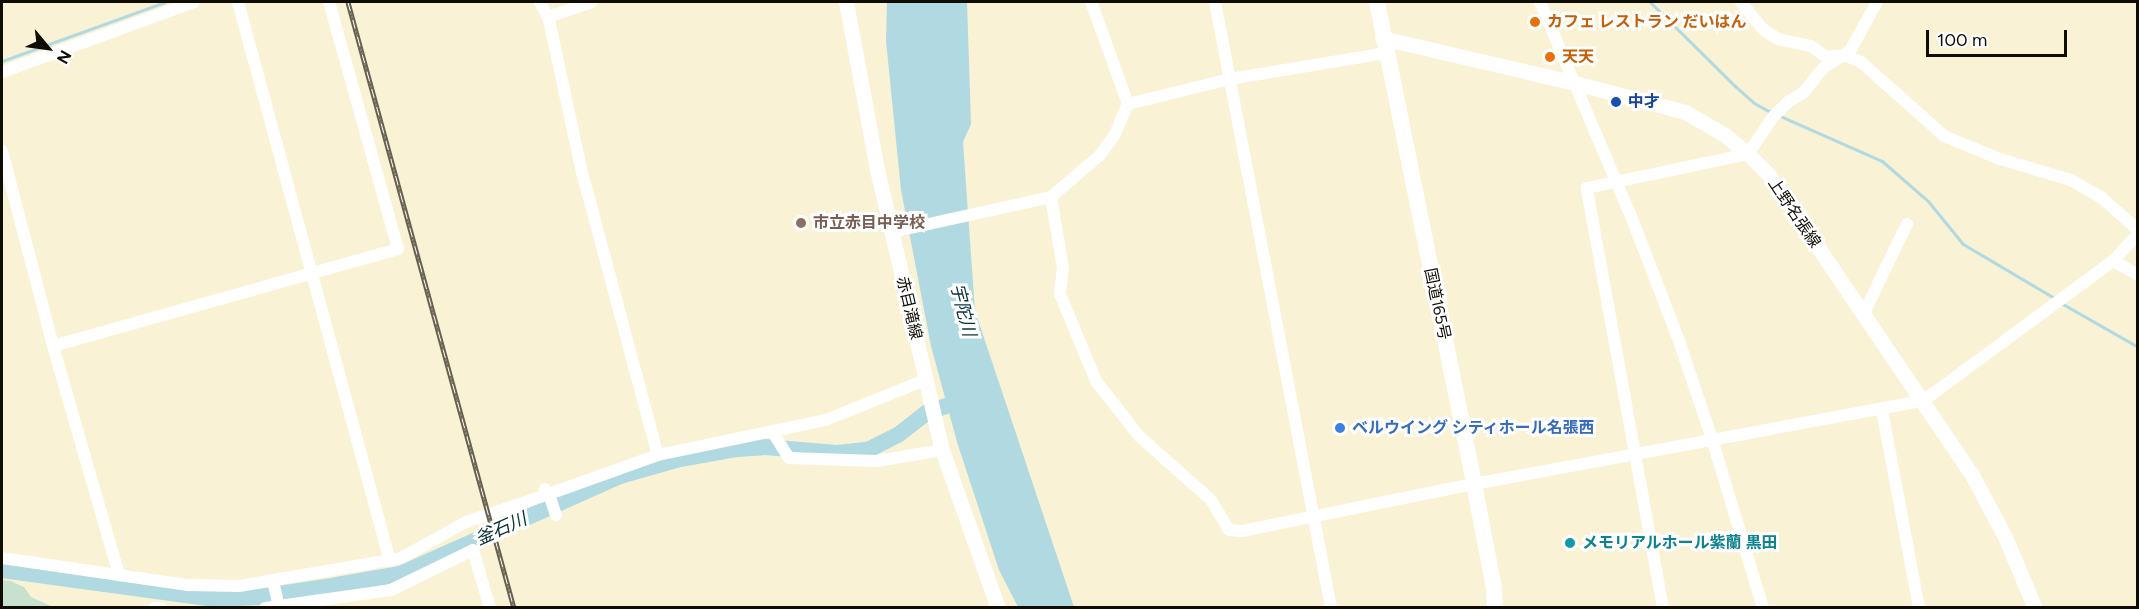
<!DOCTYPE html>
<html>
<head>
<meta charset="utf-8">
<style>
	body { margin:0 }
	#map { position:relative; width:2139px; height:609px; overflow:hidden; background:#f9f2d5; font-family:Figtree,"Noto Sans JP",sans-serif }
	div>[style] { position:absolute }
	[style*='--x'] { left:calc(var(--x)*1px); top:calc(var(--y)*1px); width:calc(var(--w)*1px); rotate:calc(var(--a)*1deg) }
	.green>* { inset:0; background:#c8e0ce }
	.water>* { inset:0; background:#b0d9e2 }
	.stream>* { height:3px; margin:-1.5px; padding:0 1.5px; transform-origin:1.5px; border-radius:1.5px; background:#b0d9e2 }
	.river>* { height:16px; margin:-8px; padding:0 8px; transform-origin:8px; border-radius:8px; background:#b0d9e2 }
	.minor>* { height:12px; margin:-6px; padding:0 6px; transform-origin:6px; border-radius:6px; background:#fff }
	.major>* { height:15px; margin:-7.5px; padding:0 7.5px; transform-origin:7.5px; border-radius:7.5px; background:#fff }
	.highway>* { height:16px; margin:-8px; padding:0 8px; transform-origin:8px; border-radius:8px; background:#fff }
	.rail>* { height:5px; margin-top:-2.5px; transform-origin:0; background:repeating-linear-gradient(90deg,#fff 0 9px,#656050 0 18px); box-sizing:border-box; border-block:2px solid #656050 }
	.dots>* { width:16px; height:16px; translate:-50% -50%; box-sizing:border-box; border:3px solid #fff; border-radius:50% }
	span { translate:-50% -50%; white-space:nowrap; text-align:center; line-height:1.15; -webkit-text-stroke:6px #fff; paint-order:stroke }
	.food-label { font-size:16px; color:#c56008; font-weight:700 }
	.left { translate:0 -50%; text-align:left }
	.transit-label { font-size:16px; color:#164399; font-weight:700 }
	.street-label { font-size:16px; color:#0f0c04 }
	.education-label { font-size:16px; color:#785e54; font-weight:700 }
	.shop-label { font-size:16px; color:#366cbe; font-weight:700 }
	.culture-label { font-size:16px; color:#0d838f; font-weight:700 }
	.water-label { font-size:18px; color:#062f36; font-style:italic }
	.frame { position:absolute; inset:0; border:3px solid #0f0c04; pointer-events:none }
	.north { position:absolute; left:18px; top:18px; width:60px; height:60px; -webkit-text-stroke:4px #fff; paint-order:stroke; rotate:119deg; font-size:16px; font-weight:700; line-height:24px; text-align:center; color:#0f0c04 }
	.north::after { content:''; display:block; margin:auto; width:21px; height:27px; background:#0f0c04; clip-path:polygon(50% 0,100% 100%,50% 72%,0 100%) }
	.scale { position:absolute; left:1926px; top:30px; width:141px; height:27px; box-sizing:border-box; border:3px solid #0f0c04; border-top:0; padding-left:8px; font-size:18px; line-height:21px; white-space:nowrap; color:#0f0c04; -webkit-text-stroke:4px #fff; paint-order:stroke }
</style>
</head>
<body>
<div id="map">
	<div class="green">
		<i style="clip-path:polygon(2px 580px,11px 581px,24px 587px,31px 597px,53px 607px,2px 607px)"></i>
	</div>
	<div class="water">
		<i style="clip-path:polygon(887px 2px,967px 2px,971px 124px,963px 142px,975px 311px,1074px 607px,1018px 607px,999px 570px,957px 442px,931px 346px,901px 190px,886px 41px)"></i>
	</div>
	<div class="stream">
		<i style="--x:1650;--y:2;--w:120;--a:44.7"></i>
		<i style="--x:1735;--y:86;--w:25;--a:42"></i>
		<i style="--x:1754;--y:103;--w:21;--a:29"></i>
		<i style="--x:2;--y:61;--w:173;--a:-19.9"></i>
		<i style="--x:1778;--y:115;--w:114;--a:23.9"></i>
		<i style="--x:1882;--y:161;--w:61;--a:41"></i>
		<i style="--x:1928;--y:201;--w:55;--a:50.9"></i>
		<i style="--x:1963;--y:244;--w:108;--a:30.6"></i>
		<i style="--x:2061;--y:303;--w:89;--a:29.7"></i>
	</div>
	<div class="river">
		<i style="--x:2;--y:570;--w:215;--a:7.8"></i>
		<i style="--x:215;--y:599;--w:44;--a:-2.6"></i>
		<i style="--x:259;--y:597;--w:79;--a:-8.7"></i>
		<i style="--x:337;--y:585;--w:64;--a:-9.9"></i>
		<i style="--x:400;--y:574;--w:241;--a:-24"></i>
		<i style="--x:620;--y:476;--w:62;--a:-15.8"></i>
		<i style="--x:680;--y:459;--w:58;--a:-10"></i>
		<i style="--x:737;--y:449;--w:28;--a:-4"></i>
		<i style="--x:765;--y:447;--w:72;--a:4.8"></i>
		<i style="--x:837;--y:453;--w:31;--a:-6"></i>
		<i style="--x:868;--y:450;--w:34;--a:-27"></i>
		<i style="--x:898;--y:435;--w:36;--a:-38"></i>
		<i style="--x:926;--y:413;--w:46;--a:-19.2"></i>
	</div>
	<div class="minor">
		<i style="--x:238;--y:2;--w:579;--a:74.79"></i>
		<i style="--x:540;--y:2;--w:20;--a:63"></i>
		<i style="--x:549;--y:20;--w:156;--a:77.8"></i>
		<i style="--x:582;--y:172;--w:293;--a:75"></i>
		<i style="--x:1215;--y:2;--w:617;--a:79.16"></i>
		<i style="--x:1540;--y:2;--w:238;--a:67"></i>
		<i style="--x:1633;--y:221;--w:129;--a:69"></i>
		<i style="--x:1679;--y:341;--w:103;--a:71.4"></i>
		<i style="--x:1712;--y:439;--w:177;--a:73.2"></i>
		<i style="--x:1741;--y:2;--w:36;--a:51"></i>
		<i style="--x:1764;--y:30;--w:17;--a:33"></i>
		<i style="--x:1778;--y:39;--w:34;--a:12"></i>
		<i style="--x:1811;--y:46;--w:19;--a:36"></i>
		<i style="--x:1826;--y:57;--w:18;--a:-6"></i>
		<i style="--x:1844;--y:55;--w:18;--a:22"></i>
		<i style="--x:1861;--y:62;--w:111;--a:41.7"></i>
		<i style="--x:1944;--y:136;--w:57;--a:22.5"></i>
		<i style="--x:1997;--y:158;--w:77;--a:16.6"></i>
		<i style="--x:2071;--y:180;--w:34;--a:30"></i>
		<i style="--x:2101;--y:197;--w:50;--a:41.7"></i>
		<i style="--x:548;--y:17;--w:46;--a:-18.8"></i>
		<i style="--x:2;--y:72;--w:204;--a:-20"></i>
		<i style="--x:1128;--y:104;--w:105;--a:-13.8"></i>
		<i style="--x:1230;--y:79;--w:157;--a:-9.5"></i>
		<i style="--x:2;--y:151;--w:202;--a:75.3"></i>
		<i style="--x:53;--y:346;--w:238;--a:73.9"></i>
		<i style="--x:1051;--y:197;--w:72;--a:80.4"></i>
		<i style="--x:1063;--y:268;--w:26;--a:97"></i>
		<i style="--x:1060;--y:294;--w:94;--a:67.5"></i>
		<i style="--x:1096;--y:381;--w:70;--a:52"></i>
		<i style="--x:1139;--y:436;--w:96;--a:41.6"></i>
		<i style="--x:1211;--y:500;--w:35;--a:59"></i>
		<i style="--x:1229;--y:530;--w:13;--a:4"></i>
		<i style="--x:1242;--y:531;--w:237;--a:-11.5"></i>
		<i style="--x:1474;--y:484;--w:457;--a:-10.5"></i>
		<i style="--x:1923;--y:401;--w:236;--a:-36.4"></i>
		<i style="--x:2113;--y:261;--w:37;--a:-47"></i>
		<i style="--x:892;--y:232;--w:163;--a:-12.4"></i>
		<i style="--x:1051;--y:197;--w:65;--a:-40.6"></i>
		<i style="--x:1100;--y:155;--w:26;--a:-54"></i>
		<i style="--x:1115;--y:134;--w:33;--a:-67"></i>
		<i style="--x:1128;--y:104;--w:109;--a:-109.9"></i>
		<i style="--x:2113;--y:261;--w:29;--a:29"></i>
		<i style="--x:1863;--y:315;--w:101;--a:-64.2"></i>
		<i style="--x:53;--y:346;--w:358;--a:-15.7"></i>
		<i style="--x:398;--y:249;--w:256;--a:-105.6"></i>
		<i style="--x:1882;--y:410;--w:201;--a:79.4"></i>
		<i style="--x:772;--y:431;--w:32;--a:58"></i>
		<i style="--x:789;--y:458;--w:88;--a:2"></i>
		<i style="--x:877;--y:461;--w:66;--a:-9.6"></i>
		<i style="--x:545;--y:489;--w:6;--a:51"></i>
		<i style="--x:549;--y:494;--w:116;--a:-19.7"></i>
		<i style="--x:658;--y:455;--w:172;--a:-11.8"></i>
		<i style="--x:826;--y:420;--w:107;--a:-22"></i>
		<i style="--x:2;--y:558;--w:188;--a:8.3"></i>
		<i style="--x:188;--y:585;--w:51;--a:1.1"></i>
		<i style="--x:239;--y:586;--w:164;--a:-9.8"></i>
		<i style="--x:401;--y:558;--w:74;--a:-29"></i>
		<i style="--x:466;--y:522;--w:88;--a:-18.6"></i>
		<i style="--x:549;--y:494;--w:22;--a:72"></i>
		<i style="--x:273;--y:581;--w:28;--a:77"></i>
		<i style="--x:154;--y:608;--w:7;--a:0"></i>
		<i style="--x:265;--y:608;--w:127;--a:-8.1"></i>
		<i style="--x:391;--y:590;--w:91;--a:-26"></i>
		<i style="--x:473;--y:550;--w:60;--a:73.7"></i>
		<i style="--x:1663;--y:608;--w:427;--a:-100.3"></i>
		<i style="--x:1587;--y:188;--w:165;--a:-11.9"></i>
		<i style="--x:1748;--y:154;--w:45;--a:-56"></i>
		<i style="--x:1773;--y:117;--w:21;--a:-45"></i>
		<i style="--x:1788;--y:102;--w:17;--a:-31"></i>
		<i style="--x:1803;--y:93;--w:32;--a:-51"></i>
		<i style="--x:1823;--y:68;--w:32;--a:-32"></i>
		<i style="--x:1850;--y:51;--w:56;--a:-61.1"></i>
	</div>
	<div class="major">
		<i style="--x:846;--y:2;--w:170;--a:79.5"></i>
		<i style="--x:877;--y:169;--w:288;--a:77"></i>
		<i style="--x:942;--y:450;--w:168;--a:70.5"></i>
		<i style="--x:1382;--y:38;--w:198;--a:13.1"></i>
		<i style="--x:1575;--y:83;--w:114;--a:14.8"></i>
		<i style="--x:1685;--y:112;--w:46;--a:29.9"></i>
		<i style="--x:1725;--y:135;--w:30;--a:40"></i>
		<i style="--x:1748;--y:154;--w:30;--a:45"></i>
		<i style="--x:1769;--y:175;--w:360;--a:55.9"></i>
		<i style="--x:1971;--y:473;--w:72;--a:62"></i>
		<i style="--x:2005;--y:537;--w:77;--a:67.1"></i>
	</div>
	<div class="highway">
		<i style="--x:1377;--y:2;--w:492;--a:78.6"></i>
		<i style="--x:1474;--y:484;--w:106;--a:79.1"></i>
		<i style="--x:1494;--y:588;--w:20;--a:87"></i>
	</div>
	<div class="rail">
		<i style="--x:348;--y:2;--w:628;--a:74.68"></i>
	</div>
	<div class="dots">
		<i style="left:1535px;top:22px;background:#e8710a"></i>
		<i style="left:1550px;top:57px;background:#e8710a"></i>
		<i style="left:1616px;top:102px;background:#1a4fb4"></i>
		<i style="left:801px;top:223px;background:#8d6e63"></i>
		<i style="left:1340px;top:428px;background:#3f7fe0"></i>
		<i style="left:1570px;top:543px;background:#0f9aa8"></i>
	</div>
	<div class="food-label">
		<span class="left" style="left:1547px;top:22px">カフェ レストラン だいはん</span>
		<span class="left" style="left:1562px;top:57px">天天</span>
	</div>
	<div class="transit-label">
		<span class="left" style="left:1628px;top:102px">中才</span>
	</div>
	<div class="street-label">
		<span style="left:1794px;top:213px;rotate:56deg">上野名張線</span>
		<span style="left:1437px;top:304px;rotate:78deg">国道165号</span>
		<span style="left:909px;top:308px;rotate:77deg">赤目滝線</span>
	</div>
	<div class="education-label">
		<span class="left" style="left:813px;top:223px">市立赤目中学校</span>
	</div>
	<div class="shop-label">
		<span class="left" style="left:1352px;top:428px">ベルウイング シティホール名張西</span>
	</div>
	<div class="culture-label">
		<span class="left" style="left:1582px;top:543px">メモリアルホール紫蘭 黒田</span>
	</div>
	<div class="water-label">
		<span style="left:963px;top:310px;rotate:76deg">宇陀川</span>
		<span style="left:501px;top:529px;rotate:-24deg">釜石川</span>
	</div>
	<div class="frame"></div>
	<div class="north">N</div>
	<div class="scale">100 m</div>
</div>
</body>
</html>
